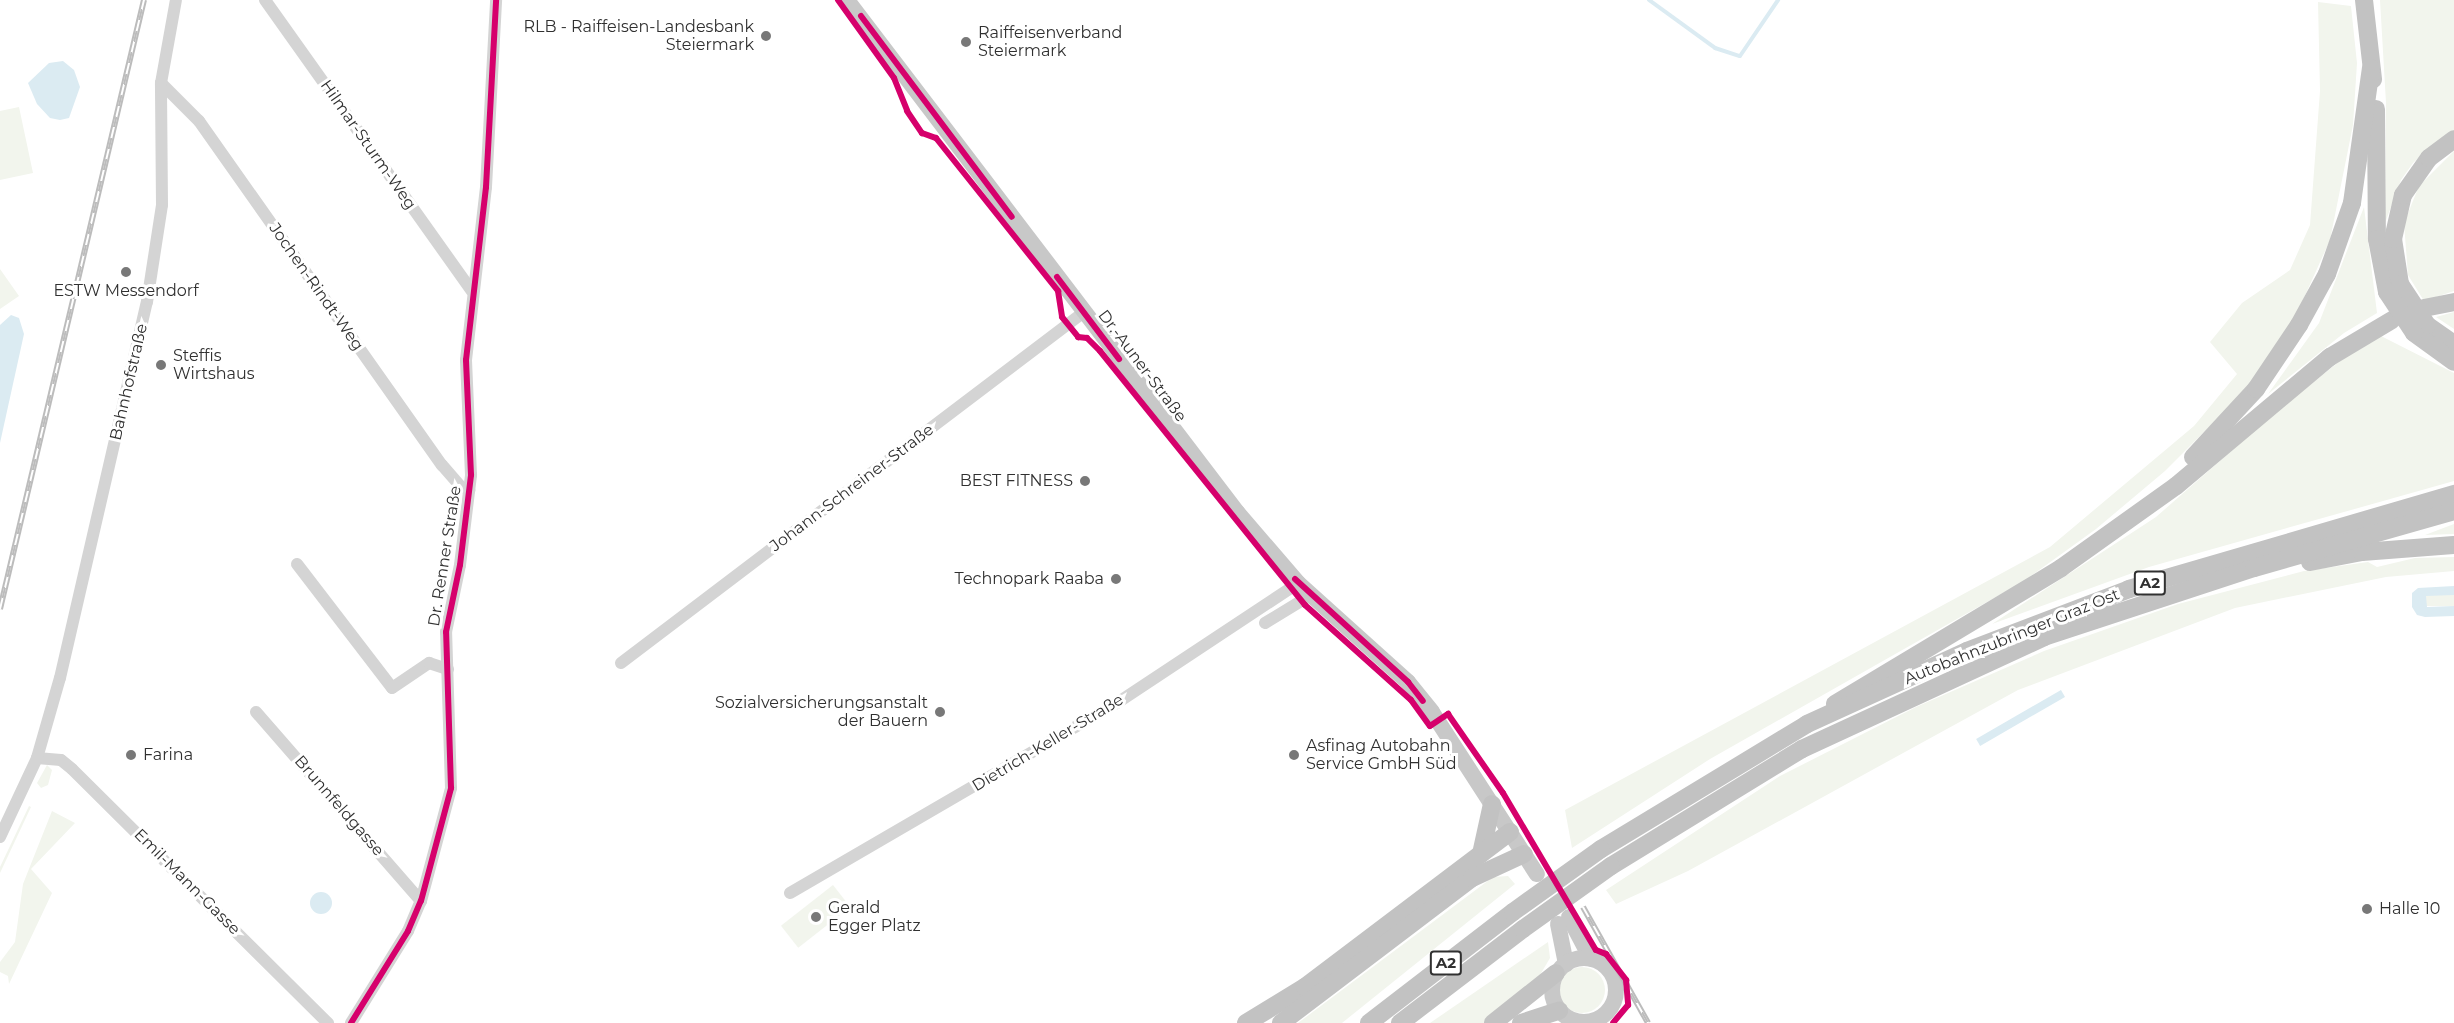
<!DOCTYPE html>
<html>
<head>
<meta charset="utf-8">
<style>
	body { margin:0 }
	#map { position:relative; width:2454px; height:1023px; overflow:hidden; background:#fff; font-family:Montserrat,sans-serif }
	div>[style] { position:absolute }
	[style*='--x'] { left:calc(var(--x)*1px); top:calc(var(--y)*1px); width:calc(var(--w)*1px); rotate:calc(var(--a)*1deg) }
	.green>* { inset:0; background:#f2f5ed; transform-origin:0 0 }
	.round { border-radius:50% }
	.water>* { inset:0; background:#dbebf2; transform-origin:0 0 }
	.stream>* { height:4px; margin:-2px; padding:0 2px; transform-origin:2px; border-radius:2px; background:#dbebf2 }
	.minor>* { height:12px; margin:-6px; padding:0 6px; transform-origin:6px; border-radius:6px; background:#d4d4d4 }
	.major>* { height:16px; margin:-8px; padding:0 8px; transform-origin:8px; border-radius:8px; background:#c8c8c8 }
	.major>.ring { margin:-8px; padding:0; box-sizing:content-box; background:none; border:16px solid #c8c8c8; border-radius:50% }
	.highway>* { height:18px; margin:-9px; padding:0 9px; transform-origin:9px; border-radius:9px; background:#c2c2c2 }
	.rail>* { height:6px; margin-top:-3px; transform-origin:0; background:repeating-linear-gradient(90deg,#fff 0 11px,#bcbcbc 0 22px); box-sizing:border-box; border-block:2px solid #bcbcbc }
	.highway-bridge>* { height:18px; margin:-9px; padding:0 9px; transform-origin:9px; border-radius:9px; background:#c2c2c2 }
	.cycleway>* { height:6px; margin:-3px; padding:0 3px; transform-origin:3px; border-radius:3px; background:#d6006c }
	.dots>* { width:16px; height:16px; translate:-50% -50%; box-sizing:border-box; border:3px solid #fff; border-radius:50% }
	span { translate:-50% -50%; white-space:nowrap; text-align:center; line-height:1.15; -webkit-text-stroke:6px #fff; paint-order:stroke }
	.shield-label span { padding:2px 4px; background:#fff; border:2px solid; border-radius:4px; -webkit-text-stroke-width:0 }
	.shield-label { font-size:15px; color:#303030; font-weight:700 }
	.poi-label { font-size:16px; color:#303030 }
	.right { translate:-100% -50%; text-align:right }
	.left { translate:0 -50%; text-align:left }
	.street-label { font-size:16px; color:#303030 }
</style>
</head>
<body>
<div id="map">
	<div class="green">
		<i style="clip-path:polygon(2380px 0,2454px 0,2454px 132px,2431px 146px,2413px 163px,2401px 180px,2385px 223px,2386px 103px)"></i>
		<i style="clip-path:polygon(2318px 2px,2351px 6px,2357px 63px,2353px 125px,2330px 240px,2294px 320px,2258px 374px,2224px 412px,2165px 471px,2096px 529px,2024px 581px,1710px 759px,1572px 848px,1565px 810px,2050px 547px,2194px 426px,2237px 374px,2210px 342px,2242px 303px,2290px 270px,2310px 225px,2320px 91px)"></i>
		<i style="clip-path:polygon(19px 107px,33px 173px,0 180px,0 111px)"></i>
		<i style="clip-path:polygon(2454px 151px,2454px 291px,2424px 301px,2408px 275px,2404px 223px,2419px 186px)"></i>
		<i style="clip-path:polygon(2364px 207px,2377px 313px,2344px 333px,2268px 394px,2319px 323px)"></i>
		<i style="clip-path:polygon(0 269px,19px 296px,0 309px)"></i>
		<i style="clip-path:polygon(2454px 312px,2454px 329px,2436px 317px)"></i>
		<i style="clip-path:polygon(2381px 336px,2454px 373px,2454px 481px,2149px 567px,1992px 624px,2156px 517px,2270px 417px,2356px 348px)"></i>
		<i style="clip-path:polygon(2454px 524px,2454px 534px,2425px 535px)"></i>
		<i style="clip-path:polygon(2454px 557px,2454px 571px,2386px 577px,2235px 608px,2018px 690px,1688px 871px,1616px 904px,1606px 890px,1780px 776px,1916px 707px,2044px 651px,2178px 604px,2304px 571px,2368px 562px,2377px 567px,2415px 558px)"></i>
		<i style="left:2454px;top:595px;width:11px;height:28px;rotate:90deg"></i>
		<i style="clip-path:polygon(47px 765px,52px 770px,48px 785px,41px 788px,37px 783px)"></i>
		<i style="clip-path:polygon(29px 806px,31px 807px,0 873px,0 867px)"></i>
		<i style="clip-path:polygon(52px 811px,75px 823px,31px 869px,52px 893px,9px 984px,8px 976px,0 972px,0 962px,15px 942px,23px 884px)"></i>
		<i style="clip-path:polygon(1508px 876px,1515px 884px,1342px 1023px,1298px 1023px,1493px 877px)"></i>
		<i style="left:833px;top:885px;width:28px;height:66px;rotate:52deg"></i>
		<i style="clip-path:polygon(1548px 942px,1550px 958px,1540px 975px,1485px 1023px,1430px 1023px)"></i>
		<i class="round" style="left:1559px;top:967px;width:46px;height:46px"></i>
	</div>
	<div class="water">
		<i style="clip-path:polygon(63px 61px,74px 70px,80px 87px,69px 118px,60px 120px,50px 118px,37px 104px,28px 83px,49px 63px)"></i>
		<i style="clip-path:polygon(11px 315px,19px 318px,24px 334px,0 443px,0 325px)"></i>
		<i style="clip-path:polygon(2454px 586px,2454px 595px,2426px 596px,2427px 607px,2454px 606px,2454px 616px,2425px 617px,2417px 615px,2412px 607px,2412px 593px,2418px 588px)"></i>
		<i style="left:2061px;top:690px;width:8px;height:98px;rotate:60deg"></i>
		<i class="round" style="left:310px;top:892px;width:22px;height:22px"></i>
	</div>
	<div class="stream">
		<i style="--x:1649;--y:0;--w:82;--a:36"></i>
		<i style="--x:1715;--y:48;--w:26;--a:18"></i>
		<i style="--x:1740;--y:56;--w:68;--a:-55.8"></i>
	</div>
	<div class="minor">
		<i style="--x:265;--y:0;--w:357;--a:54.6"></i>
		<i style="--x:161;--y:83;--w:54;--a:45"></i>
		<i style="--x:199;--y:121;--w:421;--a:54.8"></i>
		<i style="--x:442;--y:465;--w:29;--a:49"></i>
		<i style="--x:461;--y:487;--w:9;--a:21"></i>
		<i style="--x:297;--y:564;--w:156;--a:52.5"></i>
		<i style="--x:392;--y:688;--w:45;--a:-34"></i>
		<i style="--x:429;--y:663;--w:20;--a:18"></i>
		<i style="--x:1265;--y:623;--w:54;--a:-31.3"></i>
		<i style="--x:621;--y:663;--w:581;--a:-37.17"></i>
		<i style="--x:256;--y:712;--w:251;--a:48.9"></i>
		<i style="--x:37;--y:758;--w:24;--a:5"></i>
		<i style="--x:61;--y:760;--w:14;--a:39"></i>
		<i style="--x:72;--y:769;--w:361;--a:44.8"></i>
		<i style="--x:0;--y:837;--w:87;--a:-64.9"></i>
		<i style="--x:37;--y:758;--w:83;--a:-74"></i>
		<i style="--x:60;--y:678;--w:386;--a:-77"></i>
		<i style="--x:147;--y:302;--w:98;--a:-81.2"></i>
		<i style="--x:162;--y:205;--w:122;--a:-90.5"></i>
		<i style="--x:161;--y:83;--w:84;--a:-79.8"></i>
		<i style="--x:790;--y:893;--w:378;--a:-30.2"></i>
		<i style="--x:1117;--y:703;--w:217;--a:-33.5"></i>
		<i style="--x:351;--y:1023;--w:108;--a:-58.2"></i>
		<i style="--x:408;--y:931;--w:33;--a:-67"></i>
		<i style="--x:421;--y:901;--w:117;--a:-75.1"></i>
		<i style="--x:451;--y:788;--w:156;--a:-91.8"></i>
		<i style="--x:446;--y:632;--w:68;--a:-78.2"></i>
		<i style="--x:460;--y:565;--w:91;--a:-83"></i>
		<i style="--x:471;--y:475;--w:115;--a:-92.5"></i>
		<i style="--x:466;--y:360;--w:174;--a:-83.4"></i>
		<i style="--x:486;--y:187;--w:187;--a:-86.9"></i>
	</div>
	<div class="major">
		<i style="--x:847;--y:0;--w:644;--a:52.7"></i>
		<i style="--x:1237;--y:512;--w:94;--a:49.3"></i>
		<i style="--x:1298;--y:583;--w:148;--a:42"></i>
		<i style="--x:1408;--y:682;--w:38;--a:51"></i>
		<i style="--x:1432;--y:712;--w:193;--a:57.1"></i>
		<i style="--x:1569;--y:917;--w:47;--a:62.4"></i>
		<i style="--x:1558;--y:924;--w:41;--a:78.7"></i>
		<i class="ring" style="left:1552px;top:958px;width:48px;height:48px"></i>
	</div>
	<div class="highway">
		<i style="--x:2364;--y:0;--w:80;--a:83.5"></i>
		<i style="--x:2376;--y:109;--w:130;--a:89.6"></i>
		<i style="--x:2377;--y:239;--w:54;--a:79.3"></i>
		<i style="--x:2400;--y:284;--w:46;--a:-98.8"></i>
		<i style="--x:2393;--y:239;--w:45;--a:-77.2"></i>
		<i style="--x:2403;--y:195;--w:45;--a:-54.9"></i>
		<i style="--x:2429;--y:158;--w:31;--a:-37"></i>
		<i style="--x:2424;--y:308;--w:31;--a:-11"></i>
		<i style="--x:2427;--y:325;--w:33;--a:35"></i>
		<i style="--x:2414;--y:333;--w:49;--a:35.9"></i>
		<i style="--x:2193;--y:457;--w:93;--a:-47.2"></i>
		<i style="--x:2256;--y:389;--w:77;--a:-56.1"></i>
		<i style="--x:2299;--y:325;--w:58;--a:-61.2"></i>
		<i style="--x:2327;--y:274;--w:75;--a:-70.6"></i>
		<i style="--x:2352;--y:203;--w:136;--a:-82"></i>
		<i style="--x:2310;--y:562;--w:53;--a:-10.9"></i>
		<i style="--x:2362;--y:552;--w:92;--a:-4.4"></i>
		<i style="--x:1835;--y:704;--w:264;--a:-31"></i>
		<i style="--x:2061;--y:568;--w:141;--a:-35.5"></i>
		<i style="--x:2176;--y:486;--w:201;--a:-40"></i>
		<i style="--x:2330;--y:357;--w:72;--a:-30.8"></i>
		<i style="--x:1601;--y:849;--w:241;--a:-31.2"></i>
		<i style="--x:1807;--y:724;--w:176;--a:-24.5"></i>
		<i style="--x:1967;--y:651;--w:173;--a:-20.9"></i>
		<i style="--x:2129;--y:589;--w:339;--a:-16.3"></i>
		<i style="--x:1481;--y:854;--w:51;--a:-77.6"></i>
		<i style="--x:1611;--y:866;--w:224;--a:-31.5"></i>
		<i style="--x:1802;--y:749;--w:267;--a:-24.8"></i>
		<i style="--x:2044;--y:637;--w:221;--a:-18.2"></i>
		<i style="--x:2254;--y:568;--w:208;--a:-15.9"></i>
		<i style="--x:1246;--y:1023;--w:69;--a:-31.4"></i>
		<i style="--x:1305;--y:987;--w:257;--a:-37.1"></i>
		<i style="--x:1281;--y:1023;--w:240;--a:-37.2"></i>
		<i style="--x:1472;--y:878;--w:57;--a:-24.8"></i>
		<i style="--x:1369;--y:1023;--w:182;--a:-37.6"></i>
		<i style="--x:1400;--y:1023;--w:155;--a:-37.4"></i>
		<i style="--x:1493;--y:1023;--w:80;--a:-38.4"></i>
		<i style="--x:1521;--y:1023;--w:40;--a:-18"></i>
	</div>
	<div class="rail">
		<i style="--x:0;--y:609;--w:626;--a:-76.7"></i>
		<i style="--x:1583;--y:907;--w:133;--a:60.7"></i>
	</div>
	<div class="highway-bridge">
		<i style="--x:2400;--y:284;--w:49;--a:56.6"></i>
		<i style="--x:2387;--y:292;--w:49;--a:56.6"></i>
		<i style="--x:1513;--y:912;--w:108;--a:-35.6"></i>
		<i style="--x:1523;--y:929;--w:108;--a:-35.6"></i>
	</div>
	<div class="cycleway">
		<i style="--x:838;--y:0;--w:96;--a:54.3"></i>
		<i style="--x:894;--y:78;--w:35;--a:68"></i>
		<i style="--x:907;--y:111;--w:27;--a:56"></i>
		<i style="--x:922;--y:133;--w:15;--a:20"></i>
		<i style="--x:936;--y:138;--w:196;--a:51.4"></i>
		<i style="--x:1058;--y:291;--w:26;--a:81"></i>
		<i style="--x:1062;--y:317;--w:26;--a:51"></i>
		<i style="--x:1078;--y:337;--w:9;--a:6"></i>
		<i style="--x:1087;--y:338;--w:18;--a:45"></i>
		<i style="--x:1100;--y:351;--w:326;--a:51.1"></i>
		<i style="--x:1305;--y:605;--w:142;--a:41.9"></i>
		<i style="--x:1411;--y:700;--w:32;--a:54"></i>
		<i style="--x:1430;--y:726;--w:22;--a:-34"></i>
		<i style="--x:1448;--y:714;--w:96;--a:55.2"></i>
		<i style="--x:1503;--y:793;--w:182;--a:59.4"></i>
		<i style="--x:1596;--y:950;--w:11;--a:22"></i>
		<i style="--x:1606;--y:954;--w:33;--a:52"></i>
		<i style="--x:1626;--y:980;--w:25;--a:85"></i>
		<i style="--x:1628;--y:1005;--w:23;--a:130"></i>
		<i style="--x:861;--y:16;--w:251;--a:53.1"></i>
		<i style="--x:1057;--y:277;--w:103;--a:52.9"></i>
		<i style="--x:1295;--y:579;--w:153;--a:42.3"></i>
		<i style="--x:1408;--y:682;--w:24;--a:52"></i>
		<i style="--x:351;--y:1023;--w:108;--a:-58.2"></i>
		<i style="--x:408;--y:931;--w:33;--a:-67"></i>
		<i style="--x:421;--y:901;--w:117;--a:-75.1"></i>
		<i style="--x:451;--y:788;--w:156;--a:-91.8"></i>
		<i style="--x:446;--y:632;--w:68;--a:-78.2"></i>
		<i style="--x:460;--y:565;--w:91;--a:-83"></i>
		<i style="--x:471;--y:475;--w:115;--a:-92.5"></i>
		<i style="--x:466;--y:360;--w:174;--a:-83.4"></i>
		<i style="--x:486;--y:187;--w:187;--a:-86.9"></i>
	</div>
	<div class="dots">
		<i style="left:766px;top:36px;background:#787878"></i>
		<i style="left:966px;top:42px;background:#787878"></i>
		<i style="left:126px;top:272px;background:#787878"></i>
		<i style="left:161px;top:365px;background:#787878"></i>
		<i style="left:1085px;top:481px;background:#787878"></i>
		<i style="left:1116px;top:579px;background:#787878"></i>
		<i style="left:940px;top:712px;background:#787878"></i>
		<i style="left:131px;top:755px;background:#787878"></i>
		<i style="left:1294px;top:755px;background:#787878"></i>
		<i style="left:2367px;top:909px;background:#787878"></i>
		<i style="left:816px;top:917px;background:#787878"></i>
	</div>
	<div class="shield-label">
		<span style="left:2150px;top:583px">A2</span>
		<span style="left:1446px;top:963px">A2</span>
	</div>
	<div class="poi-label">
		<span class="right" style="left:754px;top:36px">RLB - Raiffeisen-Landesbank<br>Steiermark</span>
		<span class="left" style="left:978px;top:42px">Raiffeisenverband<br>Steiermark</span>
		<span style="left:126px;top:291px">ESTW Messendorf</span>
		<span class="left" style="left:173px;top:365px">Steffis<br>Wirtshaus</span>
		<span class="right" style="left:1073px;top:481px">BEST FITNESS</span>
		<span class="right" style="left:1104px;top:579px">Technopark Raaba</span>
		<span class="right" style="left:928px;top:712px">Sozialversicherungsanstalt<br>der Bauern</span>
		<span class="left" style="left:1306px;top:755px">Asfinag Autobahn<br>Service GmbH Süd</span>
		<span class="left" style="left:143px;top:755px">Farina</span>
		<span class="left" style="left:828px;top:917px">Gerald<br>Egger Platz</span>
		<span class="left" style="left:2379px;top:909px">Halle 10</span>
	</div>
	<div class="street-label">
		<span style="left:368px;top:145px;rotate:55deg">Hilmar-Sturm-Weg</span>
		<span style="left:316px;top:287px;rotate:55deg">Jochen-Rindt-Weg</span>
		<span style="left:1142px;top:366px;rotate:53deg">Dr.-Auner-Straße</span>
		<span style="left:129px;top:382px;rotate:-77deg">Bahnhofstraße</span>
		<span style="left:852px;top:488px;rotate:-37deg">Johann-Schreiner-Straße</span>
		<span style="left:445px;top:556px;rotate:-81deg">Dr. Renner Straße</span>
		<span style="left:2012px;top:637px;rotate:-22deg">Autobahnzubringer Graz Ost</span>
		<span style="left:1048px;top:743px;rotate:-31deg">Dietrich-Keller-Straße</span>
		<span style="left:339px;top:806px;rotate:49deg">Brunnfeldgasse</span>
		<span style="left:187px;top:882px;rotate:45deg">Emil-Mann-Gasse</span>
	</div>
</div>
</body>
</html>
